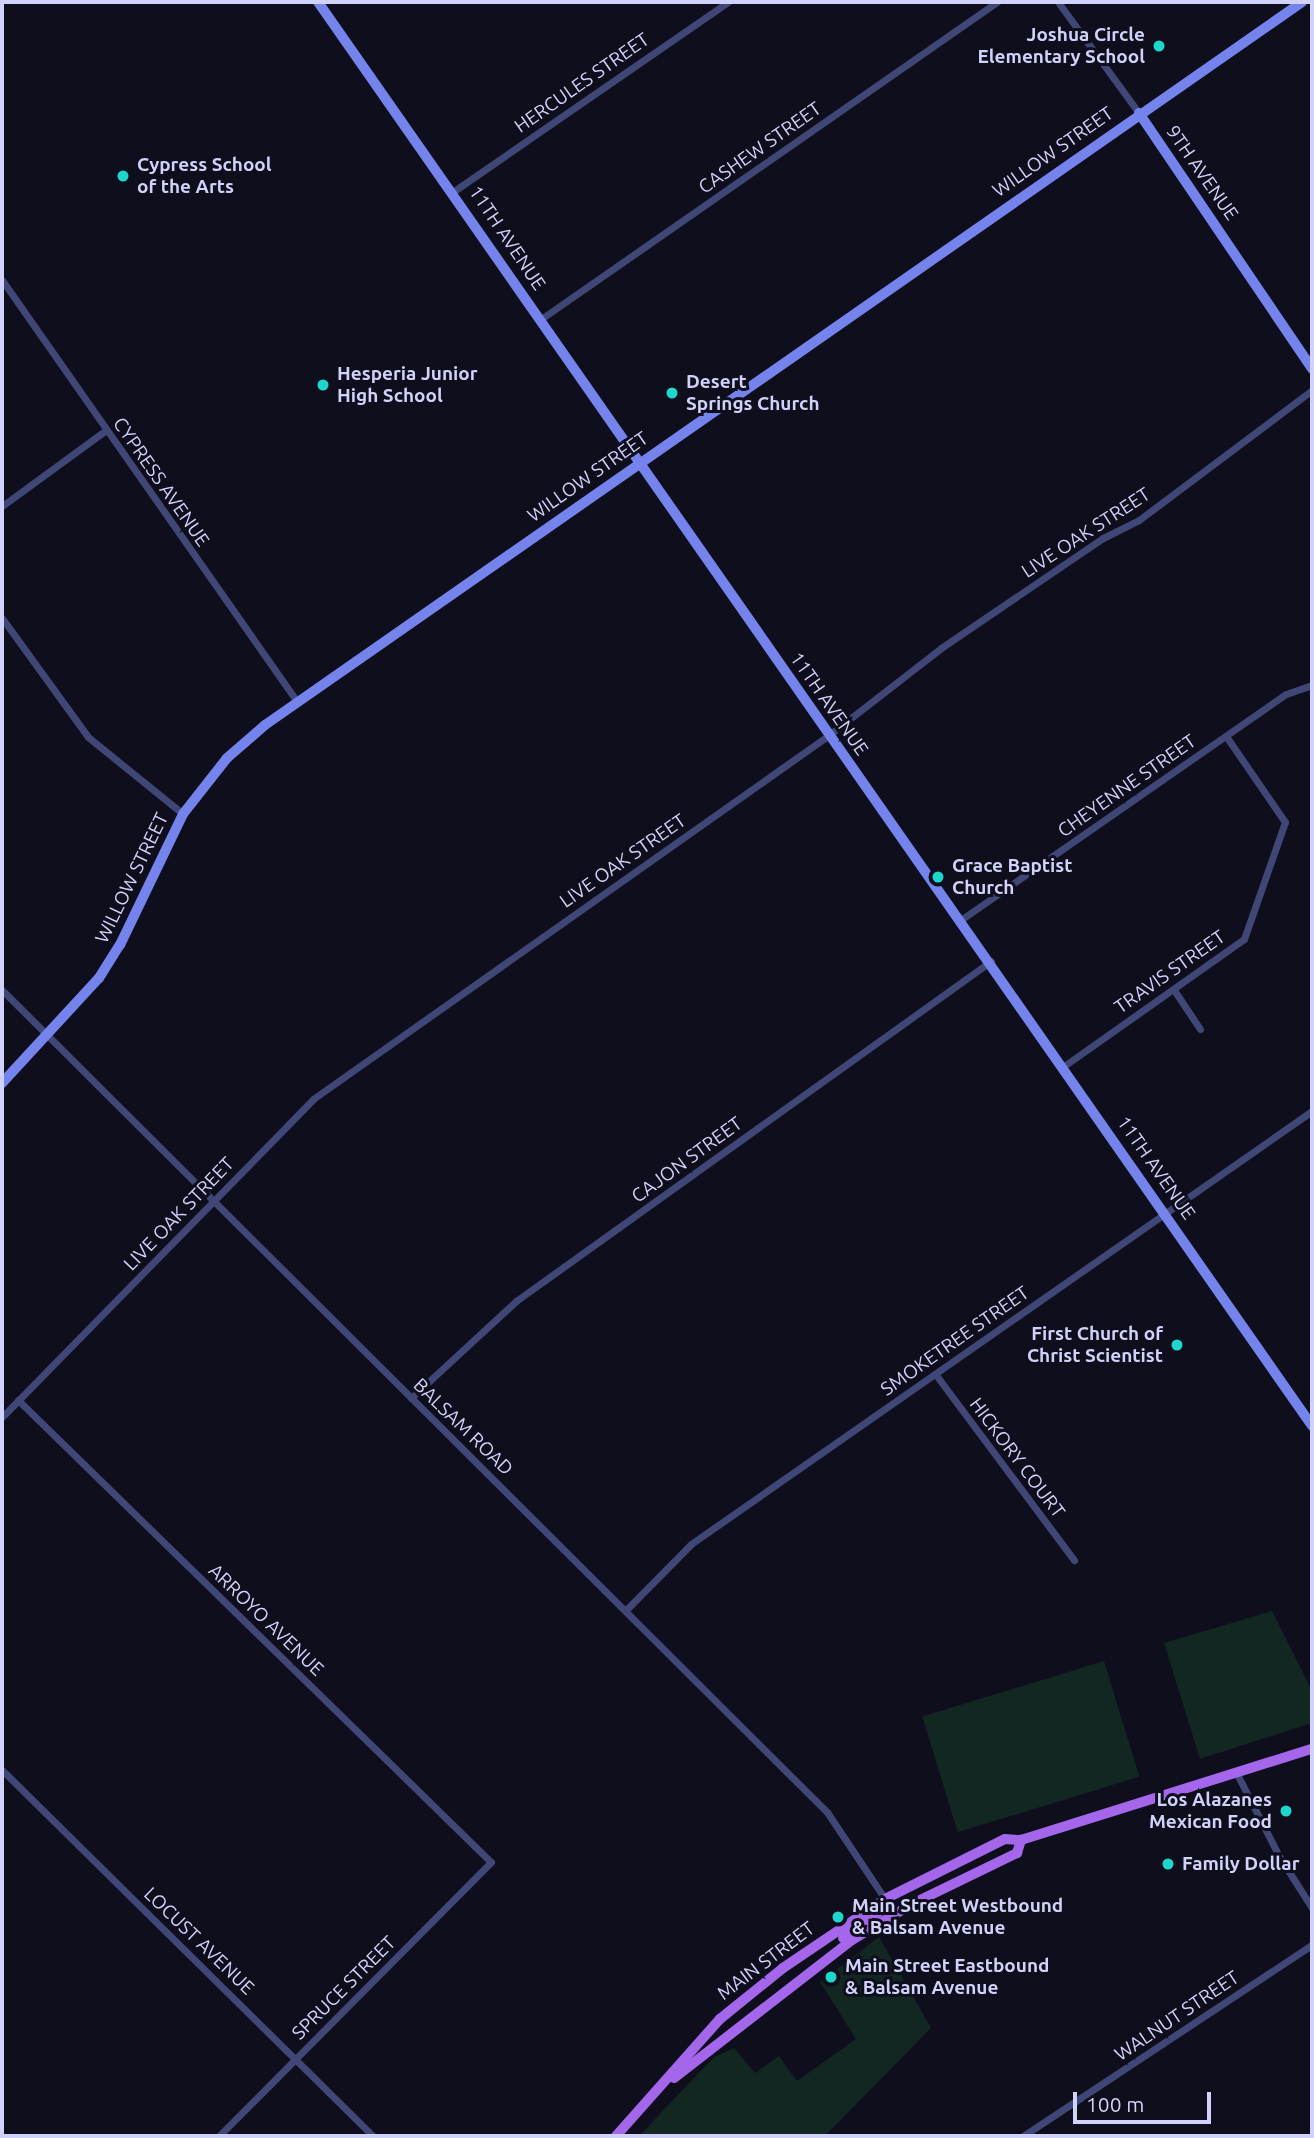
<!DOCTYPE html>
<html>
<head>
<meta charset="utf-8">
<style>
	body { margin:0 }
	#map { position:relative; width:1314px; height:2138px; overflow:hidden; background:#0f0e1c; font-family:Ubuntu,sans-serif }
	div>[style] { position:absolute }
	[style*='--x'] { left:calc(var(--x)*1px); top:calc(var(--y)*1px); width:calc(var(--w)*1px); rotate:calc(var(--a)*1deg) }
	.green>* { inset:0; background:#122622; transform-origin:0 0 }
	.street>* { height:7px; margin:-3.5px; padding:0 3.5px; transform-origin:3.5px; border-radius:3.5px; background:#404675 }
	.secondary>* { height:10px; margin:-5px; padding:0 5px; transform-origin:5px; border-radius:5px; background:#7484ec }
	.primary>* { height:10px; margin:-5px; padding:0 5px; transform-origin:5px; border-radius:5px; background:#a466ea }
	.dots>* { width:19px; height:19px; translate:-50% -50%; box-sizing:border-box; border:4px solid #0f0e1c; border-radius:50% }
	span { translate:-50% -50%; white-space:nowrap; text-align:center; line-height:1.15; -webkit-text-stroke:6px #0f0e1c; paint-order:stroke }
	.poi-label { font-size:19px; color:#d0d2f9; font-weight:700 }
	.right { translate:-100% -50%; text-align:right }
	.left { translate:0 -50%; text-align:left }
	.street-label { font-size:19px; color:#d0d2f9 }
	.frame { position:absolute; inset:0; border:4px solid #d0d2f9; pointer-events:none }
	.scale { position:absolute; left:1073px; top:2092px; width:138px; height:32px; box-sizing:border-box; border:4px solid #d0d2f9; border-top:0; padding-left:9px; font-size:21px; line-height:24px; white-space:nowrap; color:#d0d2f9; -webkit-text-stroke:5px #0f0e1c; paint-order:stroke }
</style>
</head>
<body>
<div id="map">
	<div class="green">
		<i style="clip-path:polygon(1272px 1611px,1312px 1691px,1312px 1723px,1200px 1759px,1164px 1643px)"></i>
		<i style="left:1104px;top:1661px;width:121px;height:190px;rotate:73deg"></i>
		<i style="clip-path:polygon(879px 1937px,931px 2028px,825px 2136px,639px 2136px,714px 2057px,734px 2048px,755px 2073px,779px 2056px,797px 2081px,856px 2039px,820px 1982px)"></i>
	</div>
	<div class="street">
		<i style="--x:1058;--y:2;--w:137;--a:53.9"></i>
		<i style="--x:454;--y:191;--w:333;--a:-34.6"></i>
		<i style="--x:2;--y:280;--w:513;--a:55.01"></i>
		<i style="--x:541;--y:319;--w:555;--a:-34.81"></i>
		<i style="--x:2;--y:506;--w:127;--a:-36.1"></i>
		<i style="--x:2;--y:618;--w:147;--a:54.1"></i>
		<i style="--x:88;--y:737;--w:122;--a:39"></i>
		<i style="--x:962;--y:919;--w:394;--a:-34.8"></i>
		<i style="--x:1286;--y:694;--w:28;--a:-19"></i>
		<i style="--x:2;--y:990;--w:1165;--a:44.9"></i>
		<i style="--x:827;--y:1812;--w:105;--a:56.3"></i>
		<i style="--x:1174;--y:990;--w:47;--a:56.3"></i>
		<i style="--x:1064;--y:1066;--w:220;--a:-35.2"></i>
		<i style="--x:1244;--y:939;--w:124;--a:-70.7"></i>
		<i style="--x:1285;--y:822;--w:104;--a:-124.5"></i>
		<i style="--x:936;--y:1375;--w:231;--a:53.3"></i>
		<i style="--x:411;--y:1398;--w:143;--a:-42.7"></i>
		<i style="--x:516;--y:1301;--w:584;--a:-35.59"></i>
		<i style="--x:18;--y:1400;--w:661;--a:44.33"></i>
		<i style="--x:491;--y:1862;--w:386;--a:134.8"></i>
		<i style="--x:2;--y:1417;--w:445;--a:-45.6"></i>
		<i style="--x:313;--y:1099;--w:631;--a:-35.2"></i>
		<i style="--x:829;--y:735;--w:142;--a:-37.8"></i>
		<i style="--x:941;--y:648;--w:196;--a:-34.2"></i>
		<i style="--x:1103;--y:538;--w:40;--a:-26.6"></i>
		<i style="--x:1139;--y:520;--w:216;--a:-36.9"></i>
		<i style="--x:627;--y:1609;--w:91;--a:-45.4"></i>
		<i style="--x:691;--y:1544;--w:757;--a:-34.89"></i>
		<i style="--x:2;--y:1770;--w:521;--a:44.61"></i>
		<i style="--x:1237;--y:1774;--w:92;--a:62.9"></i>
		<i style="--x:1279;--y:1856;--w:62;--a:57.6"></i>
		<i style="--x:1023;--y:2136;--w:346;--a:-33.5"></i>
	</div>
	<div class="secondary">
		<i style="--x:318;--y:2;--w:1737;--a:55.08"></i>
		<i style="--x:1139;--y:113;--w:309;--a:55.9"></i>
		<i style="--x:2;--y:1083;--w:143;--a:-47.3"></i>
		<i style="--x:99;--y:978;--w:39;--a:-58"></i>
		<i style="--x:120;--y:945;--w:145;--a:-64.3"></i>
		<i style="--x:183;--y:814;--w:71;--a:-51.8"></i>
		<i style="--x:227;--y:758;--w:50;--a:-41"></i>
		<i style="--x:265;--y:725;--w:1264;--a:-34.88"></i>
	</div>
	<div class="primary">
		<i style="--x:843;--y:1938;--w:43;--a:-35.5"></i>
		<i style="--x:878;--y:1913;--w:15;--a:-62"></i>
		<i style="--x:674;--y:2078;--w:225;--a:-37.8"></i>
		<i style="--x:852;--y:1940;--w:70;--a:-31"></i>
		<i style="--x:912;--y:1904;--w:117;--a:-25.9"></i>
		<i style="--x:1017;--y:1853;--w:14;--a:-73"></i>
		<i style="--x:616;--y:2136;--w:157;--a:-48.4"></i>
		<i style="--x:720;--y:2019;--w:81;--a:-39"></i>
		<i style="--x:783;--y:1968;--w:123;--a:-34.1"></i>
		<i style="--x:885;--y:1899;--w:134;--a:-26.6"></i>
		<i style="--x:1005;--y:1839;--w:16;--a:4"></i>
		<i style="--x:1021;--y:1840;--w:305;--a:-17.4"></i>
	</div>
	<div class="dots">
		<i style="left:1159px;top:46px;background:#1ed7cc"></i>
		<i style="left:123px;top:176px;background:#1ed7cc"></i>
		<i style="left:323px;top:385px;background:#1ed7cc"></i>
		<i style="left:672px;top:393px;background:#1ed7cc"></i>
		<i style="left:938px;top:877px;background:#1ed7cc"></i>
		<i style="left:1177px;top:1345px;background:#1ed7cc"></i>
		<i style="left:1286px;top:1811px;background:#1ed7cc"></i>
		<i style="left:1168px;top:1864px;background:#1ed7cc"></i>
		<i style="left:838px;top:1917px;background:#1ed7cc"></i>
		<i style="left:831px;top:1977px;background:#1ed7cc"></i>
	</div>
	<div class="poi-label">
		<span class="right" style="left:1145px;top:46px">Joshua Circle<br>Elementary School</span>
		<span class="left" style="left:137px;top:176px">Cypress School<br>of the Arts</span>
		<span class="left" style="left:337px;top:385px">Hesperia Junior<br>High School</span>
		<span class="left" style="left:686px;top:393px">Desert<br>Springs Church</span>
		<span class="left" style="left:952px;top:877px">Grace Baptist<br>Church</span>
		<span class="right" style="left:1163px;top:1345px">First Church of<br>Christ Scientist</span>
		<span class="right" style="left:1272px;top:1811px">Los Alazanes<br>Mexican Food</span>
		<span class="left" style="left:1182px;top:1864px">Family Dollar</span>
		<span class="left" style="left:852px;top:1917px">Main Street Westbound<br>&amp; Balsam Avenue</span>
		<span class="left" style="left:845px;top:1977px">Main Street Eastbound<br>&amp; Balsam Avenue</span>
	</div>
	<div class="street-label">
		<span style="left:582px;top:83px;rotate:-35deg">HERCULES STREET</span>
		<span style="left:760px;top:148px;rotate:-35deg">CASHEW STREET</span>
		<span style="left:1053px;top:152px;rotate:-35deg">WILLOW STREET</span>
		<span style="left:1202px;top:173px;rotate:55deg">9TH AVENUE</span>
		<span style="left:507px;top:238px;rotate:56deg">11TH AVENUE</span>
		<span style="left:588px;top:477px;rotate:-35deg">WILLOW STREET</span>
		<span style="left:161px;top:482px;rotate:55deg">CYPRESS AVENUE</span>
		<span style="left:1086px;top:533px;rotate:-33deg">LIVE OAK STREET</span>
		<span style="left:829px;top:704px;rotate:55deg">11TH AVENUE</span>
		<span style="left:1127px;top:786px;rotate:-35deg">CHEYENNE STREET</span>
		<span style="left:623px;top:861px;rotate:-35deg">LIVE OAK STREET</span>
		<span style="left:132px;top:878px;rotate:-64deg">WILLOW STREET</span>
		<span style="left:1170px;top:972px;rotate:-35deg">TRAVIS STREET</span>
		<span style="left:687px;top:1160px;rotate:-36deg">CAJON STREET</span>
		<span style="left:1156px;top:1168px;rotate:55deg">11TH AVENUE</span>
		<span style="left:179px;top:1214px;rotate:-46deg">LIVE OAK STREET</span>
		<span style="left:955px;top:1341px;rotate:-35deg">SMOKETREE STREET</span>
		<span style="left:463px;top:1427px;rotate:44deg">BALSAM ROAD</span>
		<span style="left:1017px;top:1458px;rotate:53deg">HICKORY COURT</span>
		<span style="left:266px;top:1620px;rotate:44deg">ARROYO AVENUE</span>
		<span style="left:199px;top:1941px;rotate:44deg">LOCUST AVENUE</span>
		<span style="left:766px;top:1961px;rotate:-37deg">MAIN STREET</span>
		<span style="left:344px;top:1988px;rotate:-45deg">SPRUCE STREET</span>
		<span style="left:1177px;top:2016px;rotate:-34deg">WALNUT STREET</span>
	</div>
	<div class="frame"></div>
	<div class="scale">100 m</div>
</div>
</body>
</html>
